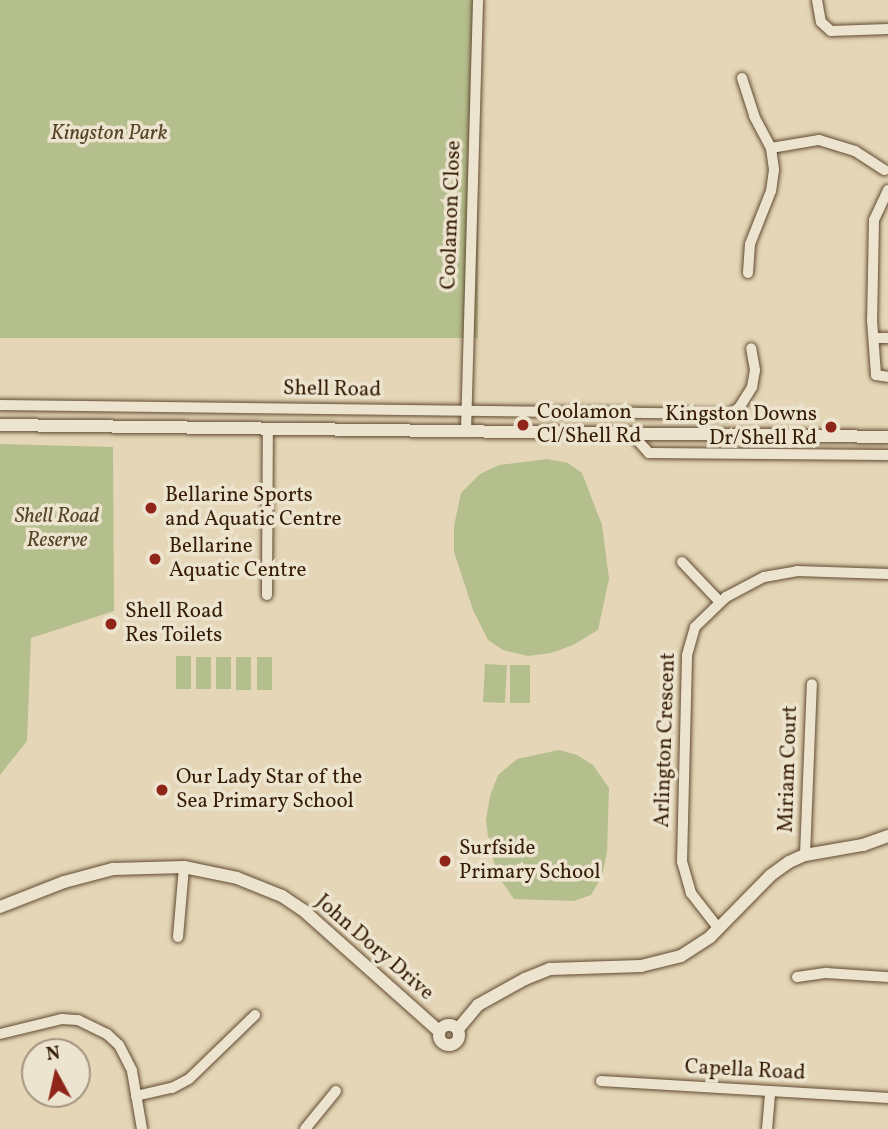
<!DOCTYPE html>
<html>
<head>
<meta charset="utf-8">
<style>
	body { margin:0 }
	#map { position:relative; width:888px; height:1129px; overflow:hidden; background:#e4d6b6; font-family:Vollkorn,serif }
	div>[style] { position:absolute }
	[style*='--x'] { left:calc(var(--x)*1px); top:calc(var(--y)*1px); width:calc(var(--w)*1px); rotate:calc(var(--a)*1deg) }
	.green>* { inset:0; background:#b5be8d; transform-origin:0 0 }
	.roads { filter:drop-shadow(0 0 2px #624a31) drop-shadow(0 0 2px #624a31) }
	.street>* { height:10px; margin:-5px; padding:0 5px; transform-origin:5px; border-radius:5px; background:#ede4d0 }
	.secondary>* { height:12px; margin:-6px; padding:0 6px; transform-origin:6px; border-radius:6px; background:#ede4d0 }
	.secondary>.ring { margin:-6px; padding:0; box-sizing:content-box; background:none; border:12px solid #ede4d0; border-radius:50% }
	.dots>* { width:19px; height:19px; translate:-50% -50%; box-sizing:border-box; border:4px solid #ede4d0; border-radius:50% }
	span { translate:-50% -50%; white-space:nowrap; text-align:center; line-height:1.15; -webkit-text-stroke:7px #ede4d0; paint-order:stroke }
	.park-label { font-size:21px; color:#564427; font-style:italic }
	.street-label { font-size:21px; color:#361c05 }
	.poi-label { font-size:21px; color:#361c05 }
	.left { translate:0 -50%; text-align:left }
	.right { translate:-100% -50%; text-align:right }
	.north { position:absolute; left:21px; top:1038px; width:70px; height:70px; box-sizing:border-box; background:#ede4d0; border:2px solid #a4947f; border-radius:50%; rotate:352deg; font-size:19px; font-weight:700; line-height:28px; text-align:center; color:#361c05 }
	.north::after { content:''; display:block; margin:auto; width:24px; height:32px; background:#8f2418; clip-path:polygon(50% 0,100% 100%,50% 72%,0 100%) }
</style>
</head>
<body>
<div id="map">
	<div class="green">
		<i style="left:0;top:0;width:478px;height:338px"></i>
		<i style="clip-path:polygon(0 444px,113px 447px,114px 611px,31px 638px,27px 741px,0 775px)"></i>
		<i style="clip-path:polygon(547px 459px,568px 463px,582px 473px,602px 525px,609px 579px,598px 630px,573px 645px,551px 653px,528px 656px,503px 650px,488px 640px,473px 610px,454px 552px,454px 526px,461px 493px,480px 474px,499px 465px)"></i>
		<i style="left:176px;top:656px;width:15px;height:33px"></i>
		<i style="left:196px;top:657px;width:15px;height:32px"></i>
		<i style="left:216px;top:657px;width:15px;height:32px"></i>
		<i style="left:236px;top:657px;width:15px;height:33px"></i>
		<i style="left:257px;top:657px;width:15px;height:33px"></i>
		<i style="left:485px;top:664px;width:22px;height:38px;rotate:3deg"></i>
		<i style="left:510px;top:665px;width:20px;height:38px"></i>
		<i style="clip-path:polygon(559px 750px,577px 755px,593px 765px,609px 788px,607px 852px,602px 876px,591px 895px,574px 901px,514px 899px,498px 876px,489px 845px,486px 820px,490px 796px,498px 775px,517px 759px)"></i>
	</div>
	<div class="roads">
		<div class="street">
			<i style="--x:817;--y:0;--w:22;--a:80"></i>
			<i style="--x:821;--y:22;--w:13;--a:42"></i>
			<i style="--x:831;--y:31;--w:57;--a:-2"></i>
			<i style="--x:742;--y:78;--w:40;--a:72"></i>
			<i style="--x:754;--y:116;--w:36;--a:62"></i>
			<i style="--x:771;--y:148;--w:22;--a:82"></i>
			<i style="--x:774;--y:170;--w:21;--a:98"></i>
			<i style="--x:771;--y:191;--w:57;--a:111.6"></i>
			<i style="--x:750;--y:244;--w:29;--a:94"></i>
			<i style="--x:771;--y:148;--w:49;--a:-9.5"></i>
			<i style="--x:819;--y:140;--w:38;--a:17"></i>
			<i style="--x:855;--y:151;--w:35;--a:33"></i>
			<i style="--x:888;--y:190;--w:33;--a:115"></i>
			<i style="--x:874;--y:220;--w:100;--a:91.1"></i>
			<i style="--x:872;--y:320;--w:55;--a:85.8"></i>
			<i style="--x:876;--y:375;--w:12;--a:9"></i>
			<i style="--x:875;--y:338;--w:13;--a:0"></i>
			<i style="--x:0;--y:405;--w:729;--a:0.71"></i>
			<i style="--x:729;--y:414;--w:12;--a:-31"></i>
			<i style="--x:739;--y:408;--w:25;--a:-58"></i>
			<i style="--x:752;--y:387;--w:17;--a:-80"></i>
			<i style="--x:755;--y:370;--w:22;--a:-100"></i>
			<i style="--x:466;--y:431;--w:431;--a:-88.4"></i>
			<i style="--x:631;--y:433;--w:27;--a:48"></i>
			<i style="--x:649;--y:453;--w:239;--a:0.5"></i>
			<i style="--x:682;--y:562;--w:55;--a:46.5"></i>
			<i style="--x:267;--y:595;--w:167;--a:-89.7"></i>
			<i style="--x:805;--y:855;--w:171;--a:-87.7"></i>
			<i style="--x:719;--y:929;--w:46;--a:-127.9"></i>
			<i style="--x:691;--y:893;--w:32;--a:-106"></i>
			<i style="--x:682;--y:862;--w:207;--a:-88.6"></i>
			<i style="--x:687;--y:655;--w:29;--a:-74"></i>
			<i style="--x:695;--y:627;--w:43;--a:-44.1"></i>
			<i style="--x:726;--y:597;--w:43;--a:-27.8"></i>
			<i style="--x:764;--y:577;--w:34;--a:-10"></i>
			<i style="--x:797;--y:571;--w:91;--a:1.9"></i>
			<i style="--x:178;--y:937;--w:70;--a:-85.1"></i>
			<i style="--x:797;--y:977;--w:30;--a:-8"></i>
			<i style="--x:827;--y:973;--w:61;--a:3.8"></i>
			<i style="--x:0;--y:1034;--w:64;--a:-13.6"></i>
			<i style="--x:62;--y:1019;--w:16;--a:4"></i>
			<i style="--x:78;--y:1020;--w:32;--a:26"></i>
			<i style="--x:107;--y:1034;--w:16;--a:43"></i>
			<i style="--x:119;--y:1045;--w:29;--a:63"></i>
			<i style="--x:132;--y:1071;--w:59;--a:80.2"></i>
			<i style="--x:601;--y:1081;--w:288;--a:3.4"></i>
			<i style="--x:136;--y:1096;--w:37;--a:-13"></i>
			<i style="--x:172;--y:1088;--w:19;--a:-28"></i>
			<i style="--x:189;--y:1079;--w:92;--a:-44.1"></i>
			<i style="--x:305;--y:1129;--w:49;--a:-50.8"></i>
			<i style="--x:767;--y:1129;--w:38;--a:-85"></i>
		</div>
		<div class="secondary">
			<i style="--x:0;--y:425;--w:888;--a:0.77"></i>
			<i style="--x:0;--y:907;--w:69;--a:-21.3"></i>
			<i style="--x:64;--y:882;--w:51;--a:-14.9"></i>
			<i style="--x:113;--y:869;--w:71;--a:-1.6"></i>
			<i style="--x:184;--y:867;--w:54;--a:11.7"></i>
			<i style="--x:237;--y:878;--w:48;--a:21.8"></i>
			<i style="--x:282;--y:896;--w:25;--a:34"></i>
			<i style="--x:303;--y:910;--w:182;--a:41.7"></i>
			<i class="ring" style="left:439px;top:1025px;width:8px;height:8px"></i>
			<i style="--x:458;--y:1029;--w:31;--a:-50"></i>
			<i style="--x:478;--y:1005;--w:54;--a:-29"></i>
			<i style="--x:525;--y:979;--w:27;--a:-22"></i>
			<i style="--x:550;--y:969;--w:91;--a:-1.9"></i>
			<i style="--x:641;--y:966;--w:41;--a:-14"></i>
			<i style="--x:681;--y:956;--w:35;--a:-33"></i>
			<i style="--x:710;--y:937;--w:87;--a:-45.5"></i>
			<i style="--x:771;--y:875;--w:22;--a:-36"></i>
			<i style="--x:789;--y:862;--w:17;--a:-24"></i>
			<i style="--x:805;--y:855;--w:59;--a:-9.8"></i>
			<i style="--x:863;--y:845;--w:27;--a:-20"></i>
		</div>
	</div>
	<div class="dots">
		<i style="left:523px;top:425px;background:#8f2418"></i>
		<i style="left:831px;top:427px;background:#8f2418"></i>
		<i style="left:151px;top:508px;background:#8f2418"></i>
		<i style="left:155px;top:559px;background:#8f2418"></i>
		<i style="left:111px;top:624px;background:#8f2418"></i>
		<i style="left:162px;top:790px;background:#8f2418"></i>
		<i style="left:445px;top:861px;background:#8f2418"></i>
	</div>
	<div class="park-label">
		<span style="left:109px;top:134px">Kingston Park</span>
		<span style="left:57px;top:529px">Shell Road<br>Reserve</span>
	</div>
	<div class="street-label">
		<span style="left:452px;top:215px;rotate:-88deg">Coolamon Close</span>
		<span style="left:332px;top:390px;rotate:1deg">Shell Road</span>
		<span style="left:666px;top:740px;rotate:-88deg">Arlington Crescent</span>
		<span style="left:789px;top:769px;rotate:-88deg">Miriam Court</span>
		<span style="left:374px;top:948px;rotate:41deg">John Dory Drive</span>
		<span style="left:745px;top:1071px;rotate:3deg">Capella Road</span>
	</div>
	<div class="poi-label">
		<span class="left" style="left:537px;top:425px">Coolamon<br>Cl/Shell Rd</span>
		<span class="right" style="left:817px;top:427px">Kingston Downs<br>Dr/Shell Rd</span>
		<span class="left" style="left:165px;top:508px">Bellarine Sports<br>and Aquatic Centre</span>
		<span class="left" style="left:169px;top:559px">Bellarine<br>Aquatic Centre</span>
		<span class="left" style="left:125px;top:624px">Shell Road<br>Res Toilets</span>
		<span class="left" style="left:176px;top:790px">Our Lady Star of the<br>Sea Primary School</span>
		<span class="left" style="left:459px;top:861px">Surfside<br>Primary School</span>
	</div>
	<div class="north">N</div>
</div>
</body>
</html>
